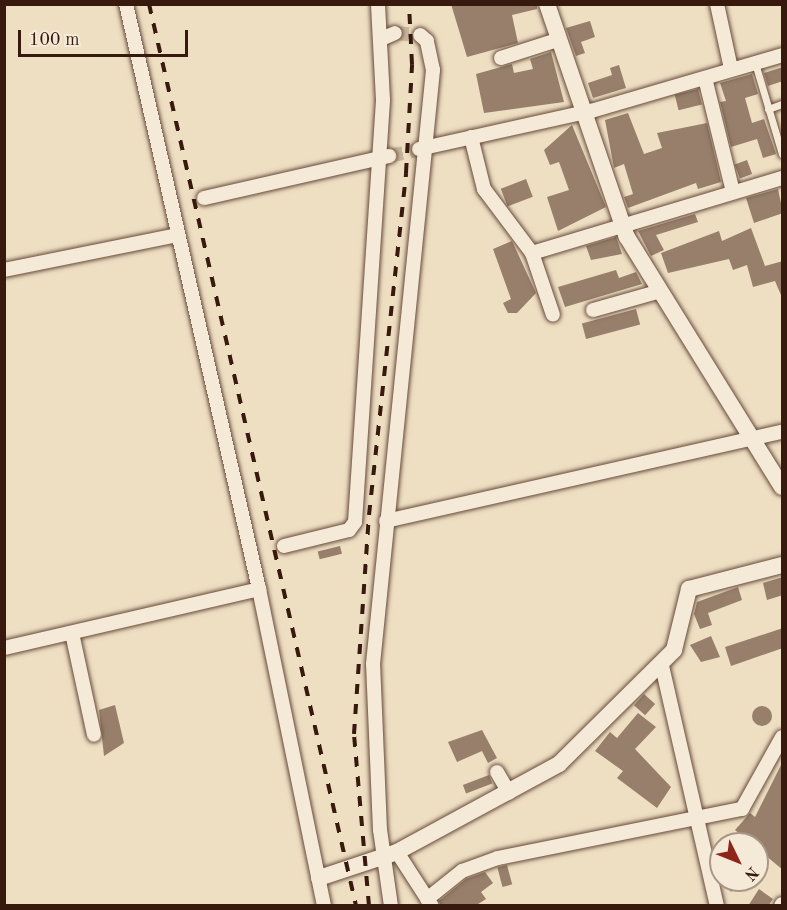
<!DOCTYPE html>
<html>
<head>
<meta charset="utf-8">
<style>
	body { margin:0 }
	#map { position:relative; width:787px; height:910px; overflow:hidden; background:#eedec2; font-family:"Old Standard TT",serif }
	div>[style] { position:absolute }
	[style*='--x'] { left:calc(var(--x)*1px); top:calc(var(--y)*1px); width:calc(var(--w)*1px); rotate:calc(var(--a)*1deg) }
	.building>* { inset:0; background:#977f6b; transform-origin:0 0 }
	.round { border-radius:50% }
	.minor-tunnel>* { height:14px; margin-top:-7px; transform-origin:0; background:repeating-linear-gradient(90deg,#cab79e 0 14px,transparent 0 21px) }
	.roads { filter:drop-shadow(0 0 2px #664a3a) drop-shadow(0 0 2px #664a3a) }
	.service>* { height:7px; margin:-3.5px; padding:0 3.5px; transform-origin:3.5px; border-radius:3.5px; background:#f4ead7 }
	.minor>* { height:14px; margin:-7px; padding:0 7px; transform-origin:7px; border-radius:7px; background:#f4ead7 }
	.tertiary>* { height:16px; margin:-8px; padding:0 8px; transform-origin:8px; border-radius:8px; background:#f4ead7 }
	.rail>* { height:4px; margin-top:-2px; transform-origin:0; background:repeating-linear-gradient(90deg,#38190d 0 10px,transparent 0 20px) }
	span { translate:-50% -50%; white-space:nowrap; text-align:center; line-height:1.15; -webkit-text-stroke:6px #f4ead7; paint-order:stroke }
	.frame { position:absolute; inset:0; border:6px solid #38190d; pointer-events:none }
	.north { position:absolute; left:709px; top:832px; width:60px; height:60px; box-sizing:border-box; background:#f4ead7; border:2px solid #a99686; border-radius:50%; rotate:133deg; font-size:16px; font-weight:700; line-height:24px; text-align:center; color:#38190d }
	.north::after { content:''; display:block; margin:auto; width:21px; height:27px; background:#8f2418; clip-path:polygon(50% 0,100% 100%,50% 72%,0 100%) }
	.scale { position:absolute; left:18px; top:30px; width:170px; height:27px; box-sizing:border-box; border:3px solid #38190d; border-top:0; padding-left:8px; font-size:18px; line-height:21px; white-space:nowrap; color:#38190d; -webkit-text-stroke:4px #f4ead7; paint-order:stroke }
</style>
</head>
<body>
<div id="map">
	<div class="building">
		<i style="clip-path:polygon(451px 4px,537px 4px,537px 9px,512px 15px,518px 43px,467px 57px)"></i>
		<i style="clip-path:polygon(590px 21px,595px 37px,581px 42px,585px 53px,576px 56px,566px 28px)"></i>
		<i style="clip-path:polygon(551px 52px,564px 102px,484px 113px,476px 74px,512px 64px,514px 73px,533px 69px,530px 59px)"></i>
		<i style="clip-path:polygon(619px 65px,626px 88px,593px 98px,588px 83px,612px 75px,610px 68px)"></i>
		<i style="clip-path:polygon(783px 67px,783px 81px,768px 86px,764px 73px)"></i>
		<i style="clip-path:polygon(752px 74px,758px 94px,745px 98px,752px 123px,764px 119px,776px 154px,763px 158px,757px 139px,731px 147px,720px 102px,726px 101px,720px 83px)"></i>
		<i style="left:698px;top:89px;width:16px;height:24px;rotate:76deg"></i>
		<i style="clip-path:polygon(628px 113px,644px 154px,662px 148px,657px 133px,707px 123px,721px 182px,698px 189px,696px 183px,628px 208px,624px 197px,633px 194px,624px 164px,614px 168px,605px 120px)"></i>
		<i style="clip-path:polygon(572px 125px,606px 207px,558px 231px,547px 197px,569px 190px,559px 162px,550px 165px,544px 150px)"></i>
		<i style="left:747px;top:160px;width:15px;height:13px;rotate:70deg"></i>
		<i style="left:526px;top:179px;width:19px;height:27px;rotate:69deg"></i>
		<i style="clip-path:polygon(778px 189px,783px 213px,754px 223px,746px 198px)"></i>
		<i style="clip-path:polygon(695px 214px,698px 222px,656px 235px,664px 250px,651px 256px,638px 231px)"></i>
		<i style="clip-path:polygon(751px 228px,765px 266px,783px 261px,783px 300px,775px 281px,753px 287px,747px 265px,733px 270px,729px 259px,668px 273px,661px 253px,719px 231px,722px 241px)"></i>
		<i style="clip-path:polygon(616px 237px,622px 254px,591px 260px,586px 246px)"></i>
		<i style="clip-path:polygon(512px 241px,536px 293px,517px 313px,508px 313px,503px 303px,511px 299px,493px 249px)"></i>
		<i style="clip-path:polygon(616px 270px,619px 278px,636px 272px,642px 284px,565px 307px,558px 287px)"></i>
		<i style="left:636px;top:309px;width:16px;height:56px;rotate:75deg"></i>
		<i style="left:340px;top:546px;width:8px;height:23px;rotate:76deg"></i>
		<i style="clip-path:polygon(783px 577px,783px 595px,767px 600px,763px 583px)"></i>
		<i style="clip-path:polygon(738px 587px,742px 600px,708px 613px,712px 625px,700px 629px,694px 614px,697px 602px)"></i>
		<i style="clip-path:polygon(783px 628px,783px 648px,731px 666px,725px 647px)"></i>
		<i style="clip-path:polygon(711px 636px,720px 657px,701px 662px,690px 645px)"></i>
		<i style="left:644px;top:694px;width:15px;height:15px;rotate:42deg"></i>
		<i style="clip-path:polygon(115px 705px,124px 743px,104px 756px,99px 710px)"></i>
		<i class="round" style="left:752px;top:706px;width:20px;height:20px"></i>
		<i style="clip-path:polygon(638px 713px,656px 727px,635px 749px,671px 787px,657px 808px,617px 778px,623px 771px,595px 751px,610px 732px,617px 738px)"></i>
		<i style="clip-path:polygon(482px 730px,497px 758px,488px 763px,482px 751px,457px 762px,448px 742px)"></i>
		<i style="clip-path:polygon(783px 761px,783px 870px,735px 830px,750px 813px,755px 817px)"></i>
		<i style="left:489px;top:775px;width:9px;height:28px;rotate:69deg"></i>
		<i style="left:507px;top:865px;width:20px;height:10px;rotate:75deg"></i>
		<i style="clip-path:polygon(485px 872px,493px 883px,481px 892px,486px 899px,475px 906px,441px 906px,439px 901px,466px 879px)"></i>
		<i style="clip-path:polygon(721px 880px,741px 880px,731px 892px)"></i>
		<i style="clip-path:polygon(759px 889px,773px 899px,768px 906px,748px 906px)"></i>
	</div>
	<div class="minor-tunnel">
		<i style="--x:395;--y:33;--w:25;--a:5"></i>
		<i style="--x:389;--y:156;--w:30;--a:-12"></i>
	</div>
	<div class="roads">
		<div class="service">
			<i style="--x:755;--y:63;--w:95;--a:73.5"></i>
			<i style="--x:768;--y:109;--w:15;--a:-20"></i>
		</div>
		<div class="minor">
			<i style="--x:126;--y:4;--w:600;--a:77.19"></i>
			<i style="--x:259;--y:589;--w:324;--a:78.4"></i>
			<i style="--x:717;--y:4;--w:66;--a:77.8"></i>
			<i style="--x:381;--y:39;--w:15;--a:-23"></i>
			<i style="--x:501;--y:58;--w:59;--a:-17.8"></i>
			<i style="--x:705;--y:78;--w:117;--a:76.2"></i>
			<i style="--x:471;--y:137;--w:54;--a:76"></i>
			<i style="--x:484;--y:189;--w:80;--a:53.1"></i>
			<i style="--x:532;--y:253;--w:65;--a:71.3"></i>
			<i style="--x:419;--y:149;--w:176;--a:-12.5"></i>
			<i style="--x:591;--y:111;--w:199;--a:-16.3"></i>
			<i style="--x:204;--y:198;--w:190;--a:-12.8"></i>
			<i style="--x:532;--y:253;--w:261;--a:-16.7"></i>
			<i style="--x:4;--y:270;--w:177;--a:-11.4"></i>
			<i style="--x:593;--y:310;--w:66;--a:-15.7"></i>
			<i style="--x:386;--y:521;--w:406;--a:-12.7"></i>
			<i style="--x:284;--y:546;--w:67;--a:-13.8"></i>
			<i style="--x:349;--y:530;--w:10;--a:-53"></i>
			<i style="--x:355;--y:522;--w:423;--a:-86.2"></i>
			<i style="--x:383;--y:100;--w:96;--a:-93"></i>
			<i style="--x:72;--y:633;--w:104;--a:77.8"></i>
			<i style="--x:4;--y:648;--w:262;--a:-13"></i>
			<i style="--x:662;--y:666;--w:246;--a:77.1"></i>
			<i style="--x:497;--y:772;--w:24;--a:60"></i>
			<i style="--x:397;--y:852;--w:64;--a:57.1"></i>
			<i style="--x:427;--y:899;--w:45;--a:-38.7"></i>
			<i style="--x:462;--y:871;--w:38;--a:-20"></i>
			<i style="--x:498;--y:858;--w:249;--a:-11.4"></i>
			<i style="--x:742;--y:809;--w:82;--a:-60.9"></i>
			<i style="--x:391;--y:906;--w:77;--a:-98.2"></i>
			<i style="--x:380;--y:830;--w:166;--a:-92.4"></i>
			<i style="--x:373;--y:664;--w:597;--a:-84.23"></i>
			<i style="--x:433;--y:70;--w:30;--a:-102"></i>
			<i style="--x:427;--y:41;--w:9;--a:-139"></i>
			<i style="--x:781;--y:906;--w:2;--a:-63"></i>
		</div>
		<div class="tertiary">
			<i style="--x:547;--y:4;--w:246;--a:71.1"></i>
			<i style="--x:627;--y:237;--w:294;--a:58.2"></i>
			<i style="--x:319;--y:878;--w:82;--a:-18.4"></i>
			<i style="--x:397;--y:852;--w:184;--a:-28.5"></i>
			<i style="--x:559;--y:764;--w:162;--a:-44.7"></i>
			<i style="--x:674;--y:650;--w:63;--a:-76.2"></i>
			<i style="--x:689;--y:589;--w:96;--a:-14.5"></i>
		</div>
	</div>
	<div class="rail">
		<i style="--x:149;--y:4;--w:925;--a:77.07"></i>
		<i style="--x:369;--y:906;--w:173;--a:-95"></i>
		<i style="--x:354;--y:734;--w:220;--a:-86.1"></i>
		<i style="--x:369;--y:515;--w:344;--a:-83.8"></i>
		<i style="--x:406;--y:173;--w:109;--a:-86.8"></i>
		<i style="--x:412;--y:64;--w:60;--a:-92.9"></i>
	</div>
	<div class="frame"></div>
	<div class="north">N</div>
	<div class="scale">100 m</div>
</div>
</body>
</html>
